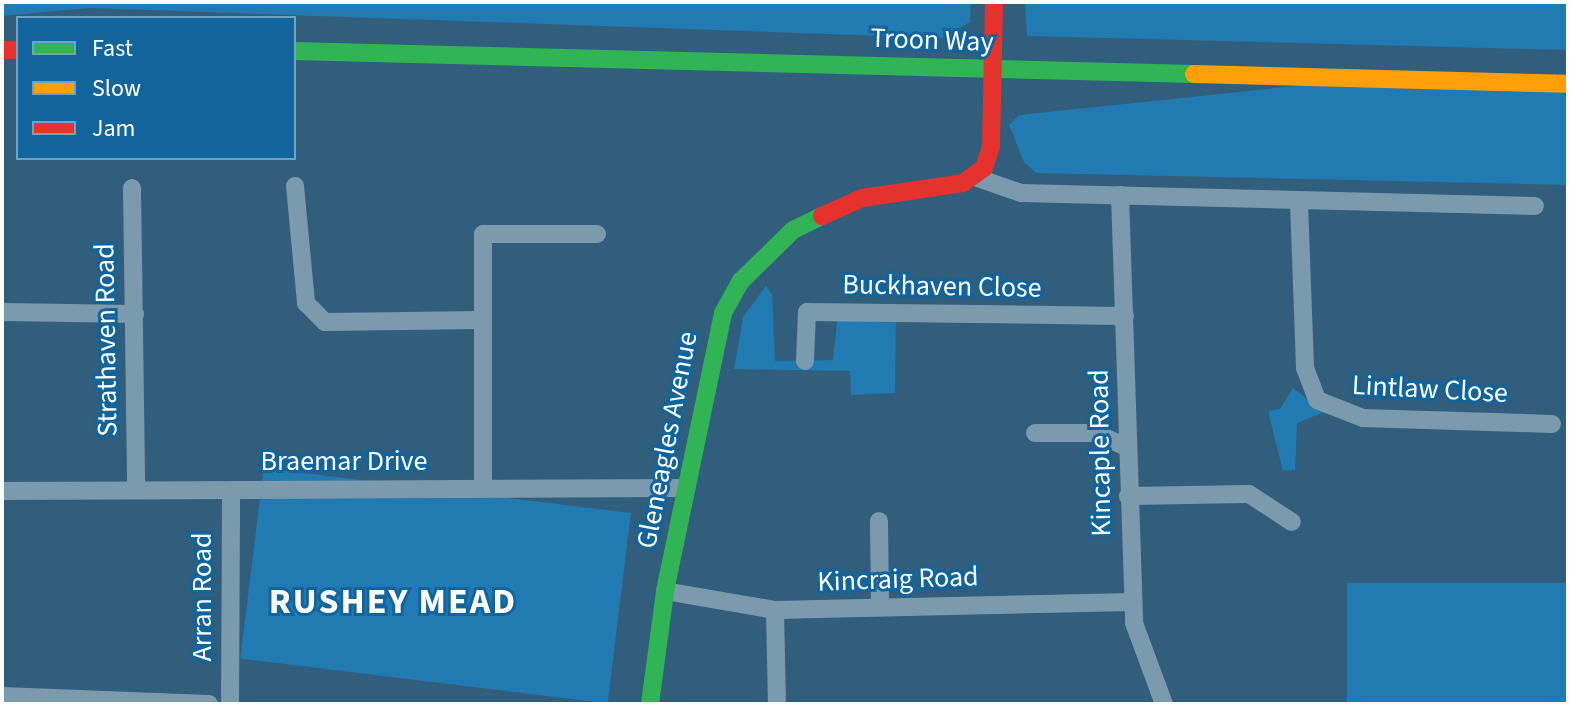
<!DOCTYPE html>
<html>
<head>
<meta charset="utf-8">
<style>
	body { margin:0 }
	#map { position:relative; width:1570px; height:706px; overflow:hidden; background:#305e7c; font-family:"Source Sans 3",sans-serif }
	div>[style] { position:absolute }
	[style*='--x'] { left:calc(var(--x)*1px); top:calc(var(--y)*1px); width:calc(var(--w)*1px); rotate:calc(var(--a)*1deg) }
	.green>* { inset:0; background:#217ab1; transform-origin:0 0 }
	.street>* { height:18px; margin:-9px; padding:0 9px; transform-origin:9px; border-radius:9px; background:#7b9aae }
	.fast>* { height:18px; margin:-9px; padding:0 9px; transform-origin:9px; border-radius:9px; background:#30b455 }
	.slow>* { height:18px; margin:-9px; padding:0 9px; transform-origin:9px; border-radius:9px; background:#ff9f0a }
	.jam>* { height:18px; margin:-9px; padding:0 9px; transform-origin:9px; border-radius:9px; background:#e5322d }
	span { translate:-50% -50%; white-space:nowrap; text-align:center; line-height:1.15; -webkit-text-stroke:6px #11649c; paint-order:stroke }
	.street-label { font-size:28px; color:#fff }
	.district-label { font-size:36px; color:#fff; font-weight:700; letter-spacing:2px }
	.frame { position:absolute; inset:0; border:4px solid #fff; pointer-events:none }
	.legend { position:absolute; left:16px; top:16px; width:280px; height:144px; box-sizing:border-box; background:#11649c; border:2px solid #70a2c4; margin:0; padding:10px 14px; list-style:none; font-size:24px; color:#fff }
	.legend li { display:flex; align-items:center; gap:16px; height:40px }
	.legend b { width:40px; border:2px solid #70a2c4 }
</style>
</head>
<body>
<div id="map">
	<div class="green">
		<i style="clip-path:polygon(2px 2px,971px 2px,970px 22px,942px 38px,90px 8px,2px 16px)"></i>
		<i style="clip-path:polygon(1025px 2px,1568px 2px,1568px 50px,1027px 36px)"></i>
		<i style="clip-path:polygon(1314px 84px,1568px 90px,1568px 185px,1036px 173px,1024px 162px,1009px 125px,1019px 115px)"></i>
		<i style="clip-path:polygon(766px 286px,772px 294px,775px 361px,833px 360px,838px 313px,896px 313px,895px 393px,851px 395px,850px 371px,734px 369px,743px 317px)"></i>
		<i style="clip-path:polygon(1293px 388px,1324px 412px,1297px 423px,1295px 470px,1283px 471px,1268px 411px,1280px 409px)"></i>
		<i style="left:631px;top:513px;width:192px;height:370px;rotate:97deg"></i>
		<i style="left:1568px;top:583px;width:121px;height:221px;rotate:90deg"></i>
	</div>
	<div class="street">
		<i style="--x:975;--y:177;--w:49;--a:19.2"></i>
		<i style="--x:1021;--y:193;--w:514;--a:1.45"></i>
		<i style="--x:295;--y:186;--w:118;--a:84.6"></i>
		<i style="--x:306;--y:303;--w:27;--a:45"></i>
		<i style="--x:325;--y:322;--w:158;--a:-0.7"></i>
		<i style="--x:132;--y:188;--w:302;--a:89.2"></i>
		<i style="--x:1120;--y:195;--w:428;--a:88.1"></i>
		<i style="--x:1134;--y:623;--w:86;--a:69.7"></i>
		<i style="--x:1299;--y:203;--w:165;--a:87.9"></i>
		<i style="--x:1305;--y:368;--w:34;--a:69"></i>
		<i style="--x:1317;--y:400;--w:49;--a:21.4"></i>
		<i style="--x:1363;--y:418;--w:189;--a:1.8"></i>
		<i style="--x:2;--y:312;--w:133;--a:0.9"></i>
		<i style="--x:805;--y:361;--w:49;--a:-87.7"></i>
		<i style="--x:807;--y:312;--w:318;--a:0.7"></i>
		<i style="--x:1035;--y:433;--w:60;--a:0"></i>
		<i style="--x:1095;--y:433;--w:35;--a:24"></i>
		<i style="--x:483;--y:488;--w:254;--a:-90"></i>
		<i style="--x:483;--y:234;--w:114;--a:0"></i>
		<i style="--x:2;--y:491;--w:684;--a:-0.25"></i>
		<i style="--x:1128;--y:496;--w:121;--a:-0.9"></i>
		<i style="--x:1249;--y:494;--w:51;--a:33.1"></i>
		<i style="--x:879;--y:521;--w:86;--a:89.3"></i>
		<i style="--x:665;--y:591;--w:112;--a:9.8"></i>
		<i style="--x:775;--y:610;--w:358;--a:-1.3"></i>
		<i style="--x:775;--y:610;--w:94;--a:88.8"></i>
		<i style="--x:2;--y:696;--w:207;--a:2.2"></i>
		<i style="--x:230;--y:704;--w:214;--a:-89.7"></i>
	</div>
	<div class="fast">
		<i style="--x:294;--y:51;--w:900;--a:1.46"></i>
		<i style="--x:650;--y:704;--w:114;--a:-82.4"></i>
		<i style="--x:665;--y:591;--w:284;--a:-78.2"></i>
		<i style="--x:723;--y:313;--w:37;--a:-61"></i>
		<i style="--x:741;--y:281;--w:73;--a:-44.4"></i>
		<i style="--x:793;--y:230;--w:32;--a:-26"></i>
	</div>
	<div class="slow">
		<i style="--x:1194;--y:74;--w:374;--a:1.5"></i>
	</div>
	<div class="jam">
		<i style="--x:2;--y:50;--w:16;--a:0"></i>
		<i style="--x:822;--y:216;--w:44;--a:-24.2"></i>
		<i style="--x:862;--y:198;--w:102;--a:-8.4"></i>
		<i style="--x:963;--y:183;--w:26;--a:-36"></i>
		<i style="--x:984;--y:168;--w:22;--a:-72"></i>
		<i style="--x:991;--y:147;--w:145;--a:-88.8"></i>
	</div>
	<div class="street-label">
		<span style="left:932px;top:40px;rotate:2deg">Troon Way</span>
		<span style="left:942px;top:286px;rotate:1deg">Buckhaven Close</span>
		<span style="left:106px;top:340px;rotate:-91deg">Strathaven Road</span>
		<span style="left:1430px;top:389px;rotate:3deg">Lintlaw Close</span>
		<span style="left:667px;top:440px;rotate:-79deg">Gleneagles Avenue</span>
		<span style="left:1100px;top:453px;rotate:-91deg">Kincaple Road</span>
		<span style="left:344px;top:461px">Braemar Drive</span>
		<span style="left:898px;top:579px;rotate:-2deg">Kincraig Road</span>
		<span style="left:202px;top:597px;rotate:-90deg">Arran Road</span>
	</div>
	<div class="district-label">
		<span style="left:393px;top:602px">RUSHEY MEAD</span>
	</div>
	<div class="frame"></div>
	<ul class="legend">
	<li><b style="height:10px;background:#30b455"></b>Fast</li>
	<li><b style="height:10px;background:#ff9f0a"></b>Slow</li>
	<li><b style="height:10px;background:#e5322d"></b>Jam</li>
	</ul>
</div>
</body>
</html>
